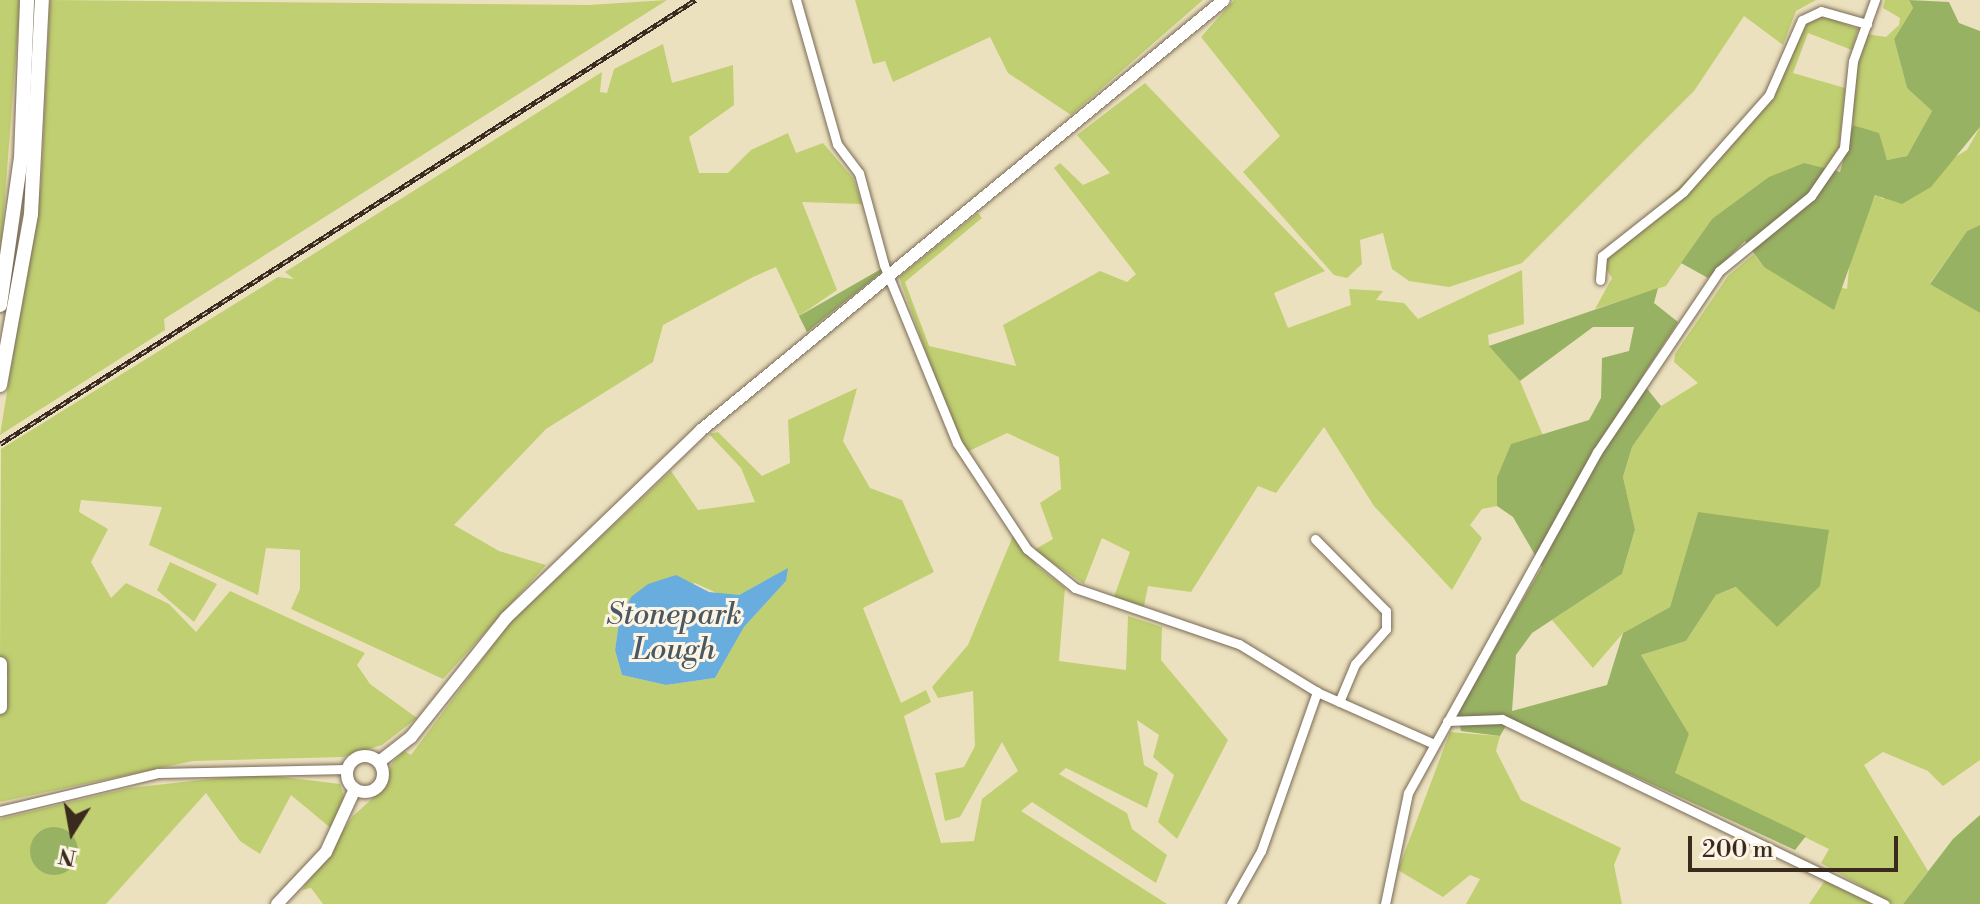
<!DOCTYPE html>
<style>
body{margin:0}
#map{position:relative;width:1980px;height:904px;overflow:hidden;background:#ece1be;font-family:"Libre Bodoni",serif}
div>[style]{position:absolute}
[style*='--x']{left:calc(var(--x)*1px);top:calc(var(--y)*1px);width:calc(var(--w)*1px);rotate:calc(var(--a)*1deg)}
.green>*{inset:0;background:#c0cf71}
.forest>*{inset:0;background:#98b263}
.round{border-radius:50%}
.water>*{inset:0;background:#68adde}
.roads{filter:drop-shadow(0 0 2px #796a56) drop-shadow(0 0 2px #796a56)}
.minor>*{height:9px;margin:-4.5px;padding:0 4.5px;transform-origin:4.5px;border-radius:4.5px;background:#fff}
.major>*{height:12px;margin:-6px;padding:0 6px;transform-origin:6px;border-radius:6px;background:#fff}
.major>.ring{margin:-6px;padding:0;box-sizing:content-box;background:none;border:12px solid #fff;border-radius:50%}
.highway>*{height:14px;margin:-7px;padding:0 7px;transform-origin:7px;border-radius:7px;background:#fff}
.rail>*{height:5px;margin-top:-2.5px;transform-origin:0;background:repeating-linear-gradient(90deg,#fcf5e5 0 6px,#3b2a1e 0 12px);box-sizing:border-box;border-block:2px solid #3b2a1e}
span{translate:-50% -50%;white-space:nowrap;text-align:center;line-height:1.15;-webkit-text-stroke:6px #fcf5e5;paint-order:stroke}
.water-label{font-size:30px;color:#4b5861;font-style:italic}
.north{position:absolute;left:32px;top:792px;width:80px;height:80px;-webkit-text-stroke:6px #fcf5e5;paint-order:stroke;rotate:191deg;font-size:22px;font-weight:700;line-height:32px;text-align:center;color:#3b2a1e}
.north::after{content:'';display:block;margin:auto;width:28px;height:36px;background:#3b2a1e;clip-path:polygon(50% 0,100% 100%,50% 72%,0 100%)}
.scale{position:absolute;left:1688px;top:836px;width:210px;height:36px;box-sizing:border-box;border:4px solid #3b2a1e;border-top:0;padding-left:10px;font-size:24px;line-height:28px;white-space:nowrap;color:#3b2a1e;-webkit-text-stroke:6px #fcf5e5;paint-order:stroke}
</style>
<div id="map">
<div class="green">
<div style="clip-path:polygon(0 0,19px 0,19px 15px,0 261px)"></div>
<div style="clip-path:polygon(50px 0,589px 5px,667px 0,164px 319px,165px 330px,0 435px,41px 184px)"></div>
<div style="clip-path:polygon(855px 0,1203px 0,1071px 115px,1008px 73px,990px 37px,893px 82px,885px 61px,873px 64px)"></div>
<div style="clip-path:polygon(1234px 0,1816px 0,1796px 11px,1783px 45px,1744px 16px,1694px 91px,1522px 263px,1449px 287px,1409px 281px,1392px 269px,1383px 233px,1360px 240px,1362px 264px,1347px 278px,1334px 275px,1243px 172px,1280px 136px,1201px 37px)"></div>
<div style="clip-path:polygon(1885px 0,1909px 0,1913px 8px,1894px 39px,1907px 88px,1932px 111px,1907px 156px,1887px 160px,1878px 133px,1853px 125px,1853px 80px,1867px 34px,1886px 37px,1899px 25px,1900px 18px,1883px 8px)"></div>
<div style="clip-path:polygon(1821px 15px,1858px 29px,1852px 50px,1808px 33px,1793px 73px,1845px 88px,1839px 147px,1827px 167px,1712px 219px,1666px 286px,1595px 309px,1612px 278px,1602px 262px,1772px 96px,1805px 21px)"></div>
<div style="clip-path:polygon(663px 44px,672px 83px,733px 65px,734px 105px,689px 137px,699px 173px,728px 173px,751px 150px,788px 133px,796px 153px,823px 143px,853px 178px,862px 204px,802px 202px,837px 290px,799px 316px,776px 267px,753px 277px,663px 325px,653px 362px,546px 429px,454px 525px,499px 551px,546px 565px,443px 679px,291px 609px,300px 589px,300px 550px,266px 548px,258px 595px,149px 545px,162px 507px,81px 500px,79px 512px,108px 529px,91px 562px,111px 598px,126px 583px,169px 604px,196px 632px,230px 591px,365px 653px,357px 665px,370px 684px,417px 718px,382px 745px,343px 757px,193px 761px,0 802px,0 713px,8px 679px,0 659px,1px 449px,278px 277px,294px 279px,285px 272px,602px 72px,600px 92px,607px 93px,614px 69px)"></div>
<div style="clip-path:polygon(1145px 83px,1325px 271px,1274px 293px,1288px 328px,1351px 305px,1349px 289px,1383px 291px,1376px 300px,1404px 303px,1418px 319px,1522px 270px,1524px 324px,1488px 335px,1489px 345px,1520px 381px,1544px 438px,1511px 444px,1497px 477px,1497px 506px,1482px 509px,1470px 525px,1482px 538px,1452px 590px,1374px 506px,1324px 427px,1276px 493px,1258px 486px,1191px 592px,1148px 586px,1143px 611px,1114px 597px,1130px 552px,1102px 538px,1084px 584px,1034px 550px,1053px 539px,1040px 503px,1061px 489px,1059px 457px,1007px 433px,965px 453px,959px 444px,899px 277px,978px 213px,982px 218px,905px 282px,929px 346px,1016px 366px,1003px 325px,1100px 271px,1127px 282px,1136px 274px,1054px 168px,1060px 163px,1083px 185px,1110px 173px,1077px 135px)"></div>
<div style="clip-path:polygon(1980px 127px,1980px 225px,1967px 231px,1930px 283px,1980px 313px,1980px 760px,1943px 786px,1928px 771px,1883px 752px,1864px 765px,1928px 871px,1903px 904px,1892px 904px,1821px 863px,1829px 849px,1674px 773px,1689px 734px,1641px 655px,1686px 641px,1716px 595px,1737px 587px,1777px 627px,1698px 512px,1670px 607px,1623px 633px,1593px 668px,1552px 620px,1622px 574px,1635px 531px,1623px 477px,1632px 447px,1661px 406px,1698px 383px,1674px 362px,1675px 354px,1728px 276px,1754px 254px,1764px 267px,1847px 289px,1851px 249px,1876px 194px,1883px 199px,1967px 150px)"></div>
<div style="clip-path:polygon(evenodd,857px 388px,843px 441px,870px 488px,902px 500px,934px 572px,863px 608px,901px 703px,926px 690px,931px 702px,904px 716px,941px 843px,974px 841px,982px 799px,1018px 771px,1002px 742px,960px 817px,945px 821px,935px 773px,964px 767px,975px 746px,973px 691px,938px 698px,932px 687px,968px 645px,1015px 531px,1038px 567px,1065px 588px,1059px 661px,1126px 670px,1128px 616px,1162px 627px,1161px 660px,1228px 740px,1177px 839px,1158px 822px,1174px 775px,1153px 757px,1159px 735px,1137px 720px,1144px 765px,1158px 773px,1147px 808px,1066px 768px,1059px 774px,1127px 813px,1132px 829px,1167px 855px,1156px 883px,1032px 802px,1021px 811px,1167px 904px,323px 904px,311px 888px,302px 890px,353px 816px,383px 789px,392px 763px,404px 751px,411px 755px,511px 621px,671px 471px,698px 510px,755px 502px,741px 468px,709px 434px,718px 432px,762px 476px,790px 463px,788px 420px,857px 388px,787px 569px,786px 581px,744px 627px,715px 678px,666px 685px,622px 675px,615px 650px,619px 622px,695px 583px,723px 596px,739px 595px,787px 569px)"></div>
<div style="clip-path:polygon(170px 562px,217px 584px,194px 622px,157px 590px)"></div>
<div style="clip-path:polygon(1450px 732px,1500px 736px,1496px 751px,1521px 800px,1621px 848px,1614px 865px,1622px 904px,1466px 904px,1480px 879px,1470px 875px,1443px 897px,1398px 870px)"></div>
<div style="clip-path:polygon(257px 774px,340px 784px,345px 800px,333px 830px,291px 795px,260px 854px,240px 841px,206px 793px,106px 904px,0 904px,0 819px,129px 788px)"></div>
<div style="clip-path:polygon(1826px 879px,1876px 904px,1809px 904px)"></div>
</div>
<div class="forest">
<div style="clip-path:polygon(1909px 0,1949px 2px,1959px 23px,1980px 31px,1980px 127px,1931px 187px,1902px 204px,1875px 195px,1834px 310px,1764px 267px,1745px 241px,1708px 278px,1681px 263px,1712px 219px,1769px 177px,1804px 163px,1840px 172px,1853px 125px,1879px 133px,1887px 160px,1907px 156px,1932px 111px,1907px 88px,1894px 39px,1913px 8px)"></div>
<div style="clip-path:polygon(1980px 225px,1980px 313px,1930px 284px,1967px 231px)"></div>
<div style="clip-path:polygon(881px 269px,883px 271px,807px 332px,799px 316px)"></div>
<div style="clip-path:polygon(1658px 288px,1654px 303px,1678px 322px,1640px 380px,1661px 406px,1632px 447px,1623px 477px,1635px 530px,1622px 574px,1532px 633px,1516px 655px,1512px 711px,1607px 685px,1623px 633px,1670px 607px,1698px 512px,1829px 530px,1820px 586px,1777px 627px,1736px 587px,1716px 595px,1686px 641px,1641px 655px,1689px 734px,1675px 773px,1806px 836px,1795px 850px,1510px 719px,1500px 736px,1461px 731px,1458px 711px,1542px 567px,1513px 517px,1497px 506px,1497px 477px,1511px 444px,1589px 420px,1601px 398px,1602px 358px,1629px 351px,1634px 327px,1593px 327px,1520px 381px,1489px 346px)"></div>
<div style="clip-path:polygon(1980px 815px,1980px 904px,1903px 904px,1953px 839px)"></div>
<div class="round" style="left:30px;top:827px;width:48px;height:48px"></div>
</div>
<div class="water">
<div style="clip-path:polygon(788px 568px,786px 581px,744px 627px,715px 678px,666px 685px,622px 675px,615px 650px,619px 622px,631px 597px,648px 584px,676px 575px,709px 592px,739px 595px)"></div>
</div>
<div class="roads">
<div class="minor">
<div style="--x:796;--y:0;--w:150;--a:74.1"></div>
<div style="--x:837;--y:144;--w:36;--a:53"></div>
<div style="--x:859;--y:173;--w:95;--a:74.8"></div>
<div style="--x:884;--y:265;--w:192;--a:67.7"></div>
<div style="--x:957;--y:443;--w:127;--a:56.6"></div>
<div style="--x:1027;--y:549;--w:62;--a:39.1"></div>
<div style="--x:1075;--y:588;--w:173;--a:18.9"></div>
<div style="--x:1239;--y:644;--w:92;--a:31.6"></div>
<div style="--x:1317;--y:692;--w:126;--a:23.9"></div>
<div style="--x:1600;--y:280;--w:24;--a:-85"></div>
<div style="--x:1602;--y:256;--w:103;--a:-38.3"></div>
<div style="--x:1683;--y:192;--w:130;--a:-48.4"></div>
<div style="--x:1769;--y:95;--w:82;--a:-66.3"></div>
<div style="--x:1802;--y:20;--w:21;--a:-25"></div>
<div style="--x:1821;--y:11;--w:48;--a:15.8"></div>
<div style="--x:1315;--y:539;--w:101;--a:45.4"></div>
<div style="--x:1386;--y:611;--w:18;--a:90"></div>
<div style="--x:1386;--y:629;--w:47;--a:131.5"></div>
<div style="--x:1355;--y:664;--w:41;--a:112.8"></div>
<div style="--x:1447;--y:721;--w:55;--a:-2.1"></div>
<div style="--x:1502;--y:719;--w:425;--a:25.8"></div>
<div style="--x:0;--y:811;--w:163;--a:-13.5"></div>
<div style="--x:158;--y:773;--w:188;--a:-1.2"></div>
<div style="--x:1231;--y:904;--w:61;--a:-60.5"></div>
<div style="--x:1261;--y:851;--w:169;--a:-70.6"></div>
<div style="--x:1385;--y:904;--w:113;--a:-78.3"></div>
<div style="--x:1408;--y:793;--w:390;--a:-61"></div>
<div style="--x:1597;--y:452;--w:218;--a:-56"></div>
<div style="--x:1719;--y:271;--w:119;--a:-39.2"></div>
<div style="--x:1811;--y:196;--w:58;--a:-55.5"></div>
<div style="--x:1844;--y:148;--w:87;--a:-84.1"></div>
<div style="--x:1853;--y:61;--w:65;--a:-70.2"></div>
</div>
<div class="major">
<div class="ring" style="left:347px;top:756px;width:24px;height:24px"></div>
<div style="--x:379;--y:762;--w:41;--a:-38"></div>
<div style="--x:411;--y:737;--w:152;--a:-51.4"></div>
<div style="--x:506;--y:618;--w:269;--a:-43.9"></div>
<div style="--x:700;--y:431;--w:678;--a:-39.44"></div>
<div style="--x:277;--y:904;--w:71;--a:-46.7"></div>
<div style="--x:326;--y:852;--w:69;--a:-65.3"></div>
</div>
<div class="highway">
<div style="--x:0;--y:305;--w:148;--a:-81.9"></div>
<div style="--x:21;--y:158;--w:158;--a:-87.8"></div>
<div style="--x:0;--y:385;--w:174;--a:-79.7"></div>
<div style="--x:31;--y:214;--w:214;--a:-87.1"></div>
<div style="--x:0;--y:664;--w:43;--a:90"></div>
</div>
</div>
<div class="rail">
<div style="--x:0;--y:444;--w:825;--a:-32.57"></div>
</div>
<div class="water-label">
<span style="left:674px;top:632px">Stonepark<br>Lough</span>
</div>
<div class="north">N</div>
<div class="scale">200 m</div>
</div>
